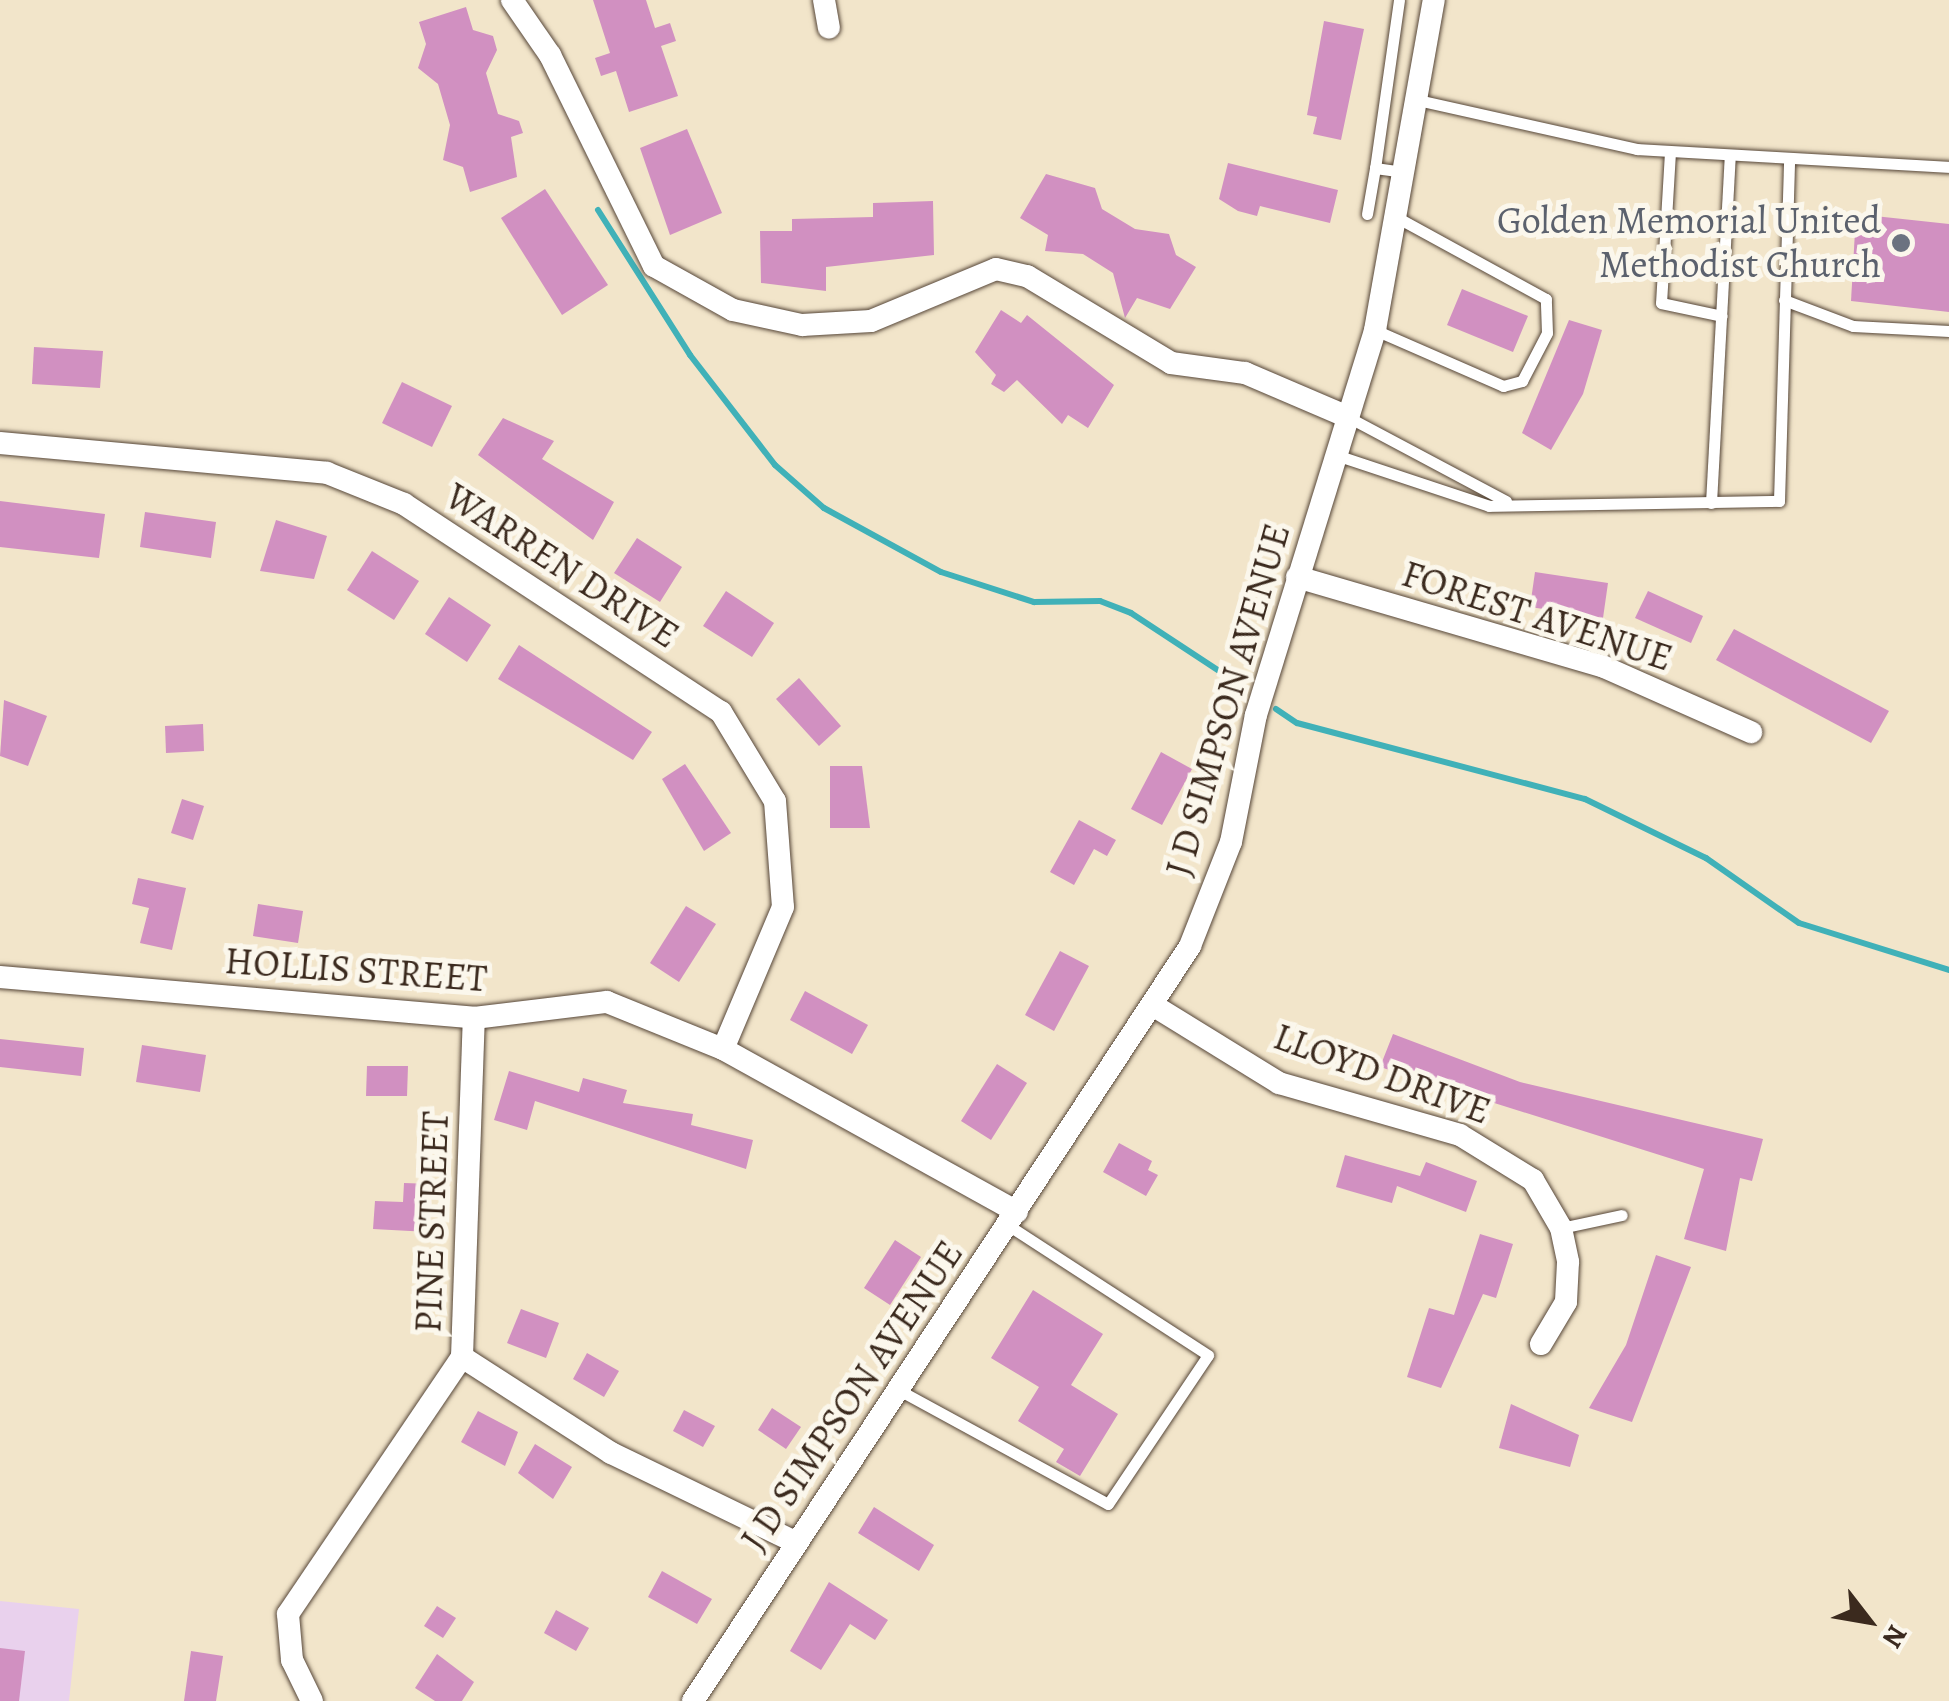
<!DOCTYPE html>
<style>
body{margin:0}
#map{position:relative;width:1949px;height:1701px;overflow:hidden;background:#f2e5ca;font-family:Alegreya,serif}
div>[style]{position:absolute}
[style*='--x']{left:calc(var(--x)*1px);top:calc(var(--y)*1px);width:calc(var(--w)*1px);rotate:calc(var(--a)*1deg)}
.built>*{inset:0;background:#e9d1ed}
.stream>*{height:6px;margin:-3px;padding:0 3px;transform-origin:3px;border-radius:3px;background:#40b1b8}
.building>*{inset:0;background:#d190c1}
.roads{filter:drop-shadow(0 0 2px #564638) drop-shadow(0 0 2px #564638)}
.service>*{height:11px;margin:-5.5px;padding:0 5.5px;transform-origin:5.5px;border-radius:5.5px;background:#fff}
.minor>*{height:22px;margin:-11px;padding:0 11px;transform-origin:11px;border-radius:11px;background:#fff}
.dots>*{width:28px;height:28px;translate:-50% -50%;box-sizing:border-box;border:5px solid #fbf7ec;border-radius:50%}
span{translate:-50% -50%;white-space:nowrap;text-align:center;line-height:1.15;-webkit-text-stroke:10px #fbf7ec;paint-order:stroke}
.worship-label{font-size:38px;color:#5b616d}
.right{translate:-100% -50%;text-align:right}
.street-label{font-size:38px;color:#3b2a1e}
.north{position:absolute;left:1819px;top:1571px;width:100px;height:100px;-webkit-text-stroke:8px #fbf7ec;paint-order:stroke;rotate:121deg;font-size:28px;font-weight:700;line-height:40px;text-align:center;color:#3b2a1e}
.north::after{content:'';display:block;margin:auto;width:35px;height:45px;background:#3b2a1e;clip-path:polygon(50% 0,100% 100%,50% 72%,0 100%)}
</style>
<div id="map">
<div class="built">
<div style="clip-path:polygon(0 1601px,79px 1609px,69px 1701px,0 1701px)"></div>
</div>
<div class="stream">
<div style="--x:598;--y:210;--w:172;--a:57.6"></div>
<div style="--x:690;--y:355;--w:139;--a:52.3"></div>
<div style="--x:775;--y:465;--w:65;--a:41.3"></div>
<div style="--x:824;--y:508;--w:133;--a:28.7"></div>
<div style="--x:941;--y:572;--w:98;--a:17.9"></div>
<div style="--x:1034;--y:602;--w:66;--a:-0.9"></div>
<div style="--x:1100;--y:601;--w:33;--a:21"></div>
<div style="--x:1131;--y:613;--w:136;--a:33.3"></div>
<div style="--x:1276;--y:709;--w:25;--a:34"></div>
<div style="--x:1297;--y:723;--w:298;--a:14.8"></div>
<div style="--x:1585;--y:799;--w:135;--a:26"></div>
<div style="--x:1706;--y:858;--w:113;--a:35"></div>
<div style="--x:1799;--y:923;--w:157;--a:17.4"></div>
</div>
<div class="building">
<div style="clip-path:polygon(593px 0,646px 0,655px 28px,670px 23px,676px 41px,661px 46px,678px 96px,629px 112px,616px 71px,601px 76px,595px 58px,610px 53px)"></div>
<div style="clip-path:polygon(466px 7px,473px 30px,493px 36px,497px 50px,486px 73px,498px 114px,519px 121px,523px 133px,511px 137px,517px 177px,470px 192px,463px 167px,443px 160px,450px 125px,438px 84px,418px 68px,426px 44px,419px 22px)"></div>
<div style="clip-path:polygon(1324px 21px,1364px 29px,1341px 140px,1313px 134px,1317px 117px,1307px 115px)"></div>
<div style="clip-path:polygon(687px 129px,722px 213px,670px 235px,640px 148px)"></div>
<div style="clip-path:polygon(1228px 163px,1338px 190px,1330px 223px,1260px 206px,1257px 216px,1238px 211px,1219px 199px)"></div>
<div style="clip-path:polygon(1046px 174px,1095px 188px,1102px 209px,1135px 229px,1169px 234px,1176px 255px,1196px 267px,1170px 309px,1137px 298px,1125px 318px,1113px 273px,1083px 254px,1045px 251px,1048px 235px,1020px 218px)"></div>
<div style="clip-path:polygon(545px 189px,608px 285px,562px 315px,501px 218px)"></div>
<div style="clip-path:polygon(933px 201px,934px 255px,826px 267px,826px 291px,761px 283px,760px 231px,792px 231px,792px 219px,873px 217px,873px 203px)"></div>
<div style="clip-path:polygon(1856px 214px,1949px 224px,1949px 312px,1851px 301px)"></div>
<div style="clip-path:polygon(1462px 289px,1528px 316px,1513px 352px,1447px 325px)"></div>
<div style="clip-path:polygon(1001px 310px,1021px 323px,1027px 315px,1114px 385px,1088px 428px,1068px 415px,1062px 424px,1017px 380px,1004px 392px,991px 384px,996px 375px,975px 352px)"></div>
<div style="clip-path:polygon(1569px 320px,1602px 330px,1583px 394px,1551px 450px,1522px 433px)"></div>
<div style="clip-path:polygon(34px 347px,103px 351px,100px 388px,32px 384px)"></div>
<div style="clip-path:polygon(402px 382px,452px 406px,432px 447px,382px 423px)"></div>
<div style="clip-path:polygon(503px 418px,554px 441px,542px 459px,614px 502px,593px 540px,478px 455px)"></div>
<div style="clip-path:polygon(0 501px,105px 514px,99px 558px,0 547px)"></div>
<div style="clip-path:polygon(145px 512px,216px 522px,211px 558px,140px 547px)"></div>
<div style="clip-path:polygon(276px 520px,327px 536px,314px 579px,260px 571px)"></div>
<div style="clip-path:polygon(637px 538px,682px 567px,660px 602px,614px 573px)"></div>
<div style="clip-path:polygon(372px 551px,419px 581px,394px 620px,347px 590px)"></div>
<div style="clip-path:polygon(1535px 572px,1608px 583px,1603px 618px,1530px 607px)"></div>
<div style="clip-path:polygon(726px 591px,774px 623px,752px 657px,703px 626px)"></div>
<div style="clip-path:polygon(1648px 591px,1703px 616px,1691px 643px,1635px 618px)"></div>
<div style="clip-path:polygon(449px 597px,491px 625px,467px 662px,425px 634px)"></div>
<div style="clip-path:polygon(1734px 629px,1889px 711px,1871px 743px,1716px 660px)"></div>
<div style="clip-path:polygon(519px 645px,652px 732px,633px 760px,498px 679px)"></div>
<div style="clip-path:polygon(799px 678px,841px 726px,819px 746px,776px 699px)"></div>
<div style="clip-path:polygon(4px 700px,47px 716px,28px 766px,0 756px)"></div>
<div style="clip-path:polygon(203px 724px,204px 751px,166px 753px,165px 726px)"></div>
<div style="clip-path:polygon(1161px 752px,1192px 769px,1162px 825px,1131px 809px)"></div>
<div style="clip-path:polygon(685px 764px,731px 833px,704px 851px,662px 779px)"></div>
<div style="clip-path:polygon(830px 766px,862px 766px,870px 828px,830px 828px)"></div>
<div style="clip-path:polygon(182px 799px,204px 806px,193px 840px,171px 833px)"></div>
<div style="clip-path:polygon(1079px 820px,1116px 840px,1107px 856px,1094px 849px,1074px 885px,1050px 872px)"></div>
<div style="clip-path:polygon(138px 878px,186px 888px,172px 950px,140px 943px,149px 908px,132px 904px)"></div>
<div style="clip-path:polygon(258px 904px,303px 911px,298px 943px,253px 936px)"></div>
<div style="clip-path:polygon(686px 906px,716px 924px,679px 982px,650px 963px)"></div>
<div style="clip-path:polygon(1060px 951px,1089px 966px,1054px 1031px,1025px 1015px)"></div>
<div style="clip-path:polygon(805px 991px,868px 1025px,852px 1054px,790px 1020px)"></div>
<div style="clip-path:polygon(1393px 1034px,1520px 1082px,1763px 1139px,1752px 1181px,1740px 1178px,1726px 1251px,1684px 1239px,1704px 1169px,1380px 1067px)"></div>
<div style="clip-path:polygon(0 1039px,84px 1048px,81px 1076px,0 1067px)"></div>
<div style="clip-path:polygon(142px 1045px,206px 1055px,200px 1092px,136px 1082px)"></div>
<div style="clip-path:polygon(997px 1064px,1027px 1083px,991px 1140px,961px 1121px)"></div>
<div style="clip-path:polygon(367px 1066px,408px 1066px,407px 1096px,366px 1096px)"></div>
<div style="clip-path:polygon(509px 1071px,579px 1092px,583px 1078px,627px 1090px,623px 1103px,693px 1114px,691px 1125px,753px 1140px,746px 1169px,535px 1101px,527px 1130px,494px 1120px)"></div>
<div style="clip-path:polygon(1119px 1143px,1152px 1161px,1148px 1170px,1158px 1175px,1146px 1196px,1103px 1172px)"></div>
<div style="clip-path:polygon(1345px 1155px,1420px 1176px,1426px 1162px,1477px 1181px,1466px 1212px,1397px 1186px,1392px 1203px,1336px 1187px)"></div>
<div style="clip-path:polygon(404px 1183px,432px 1184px,429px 1232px,373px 1229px,375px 1201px,403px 1202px)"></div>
<div style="clip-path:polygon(1480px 1234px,1513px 1244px,1496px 1298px,1483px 1294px,1441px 1388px,1407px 1377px,1429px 1308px,1454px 1315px)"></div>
<div style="clip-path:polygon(895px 1240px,921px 1257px,890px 1305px,864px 1288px)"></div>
<div style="clip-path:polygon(1656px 1255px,1691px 1267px,1632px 1422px,1589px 1408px,1626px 1345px)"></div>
<div style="clip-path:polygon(1033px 1290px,1103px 1334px,1071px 1385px,1118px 1414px,1080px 1476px,1056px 1462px,1064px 1449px,1018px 1421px,1039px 1387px,991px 1358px)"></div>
<div style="clip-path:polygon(521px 1309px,559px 1323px,546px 1358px,507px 1343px)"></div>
<div style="clip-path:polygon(587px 1353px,619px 1371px,604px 1397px,573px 1379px)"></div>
<div style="clip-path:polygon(1511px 1404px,1579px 1435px,1570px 1467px,1499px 1448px)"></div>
<div style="clip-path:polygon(772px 1408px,801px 1427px,786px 1449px,758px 1430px)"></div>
<div style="clip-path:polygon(684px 1410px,715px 1426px,703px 1447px,673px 1431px)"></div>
<div style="clip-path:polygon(478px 1411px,518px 1432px,505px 1466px,461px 1442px)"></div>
<div style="clip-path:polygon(535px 1444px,572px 1467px,553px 1499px,518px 1473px)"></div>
<div style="clip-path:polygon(874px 1507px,934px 1545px,919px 1571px,858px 1533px)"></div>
<div style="clip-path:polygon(662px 1571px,712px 1599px,697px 1624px,648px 1597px)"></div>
<div style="clip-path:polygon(829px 1582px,888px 1620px,875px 1640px,850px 1624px,821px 1670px,790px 1651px)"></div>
<div style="clip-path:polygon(437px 1606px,456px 1618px,443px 1638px,424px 1626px)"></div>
<div style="clip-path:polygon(556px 1610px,589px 1628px,576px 1651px,544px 1633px)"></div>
<div style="clip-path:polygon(0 1648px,25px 1651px,19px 1701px,0 1701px)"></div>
<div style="clip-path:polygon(191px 1651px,223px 1656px,216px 1701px,184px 1701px)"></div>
<div style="clip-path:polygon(437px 1654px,474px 1682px,462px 1701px,435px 1701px,415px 1688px)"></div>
</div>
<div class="roads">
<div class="service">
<div style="--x:1399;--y:0;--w:170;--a:98.1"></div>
<div style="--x:1375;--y:168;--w:30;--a:8"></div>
<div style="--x:1418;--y:100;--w:224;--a:12.6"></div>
<div style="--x:1637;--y:149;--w:313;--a:3.3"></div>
<div style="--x:1670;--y:152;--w:151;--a:93.4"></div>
<div style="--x:1661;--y:303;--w:62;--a:12"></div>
<div style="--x:1367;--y:214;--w:47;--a:-80.1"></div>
<div style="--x:1784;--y:300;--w:74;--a:20.6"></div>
<div style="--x:1853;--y:326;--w:96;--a:3"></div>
<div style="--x:1375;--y:330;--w:140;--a:23.6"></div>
<div style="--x:1503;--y:386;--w:20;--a:-15"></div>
<div style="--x:1522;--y:381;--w:54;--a:-62.5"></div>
<div style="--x:1547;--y:333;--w:34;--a:-92"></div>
<div style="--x:1546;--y:299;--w:171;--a:-151.3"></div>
<div style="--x:1348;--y:417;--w:179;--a:28"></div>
<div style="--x:1336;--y:455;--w:161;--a:18.4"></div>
<div style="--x:1489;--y:506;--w:290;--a:-1"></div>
<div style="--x:1779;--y:501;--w:341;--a:-88.3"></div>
<div style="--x:1711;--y:503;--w:348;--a:-86.9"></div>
<div style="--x:1561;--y:1228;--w:62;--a:-12"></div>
<div style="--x:897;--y:1389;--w:240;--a:28.6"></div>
<div style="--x:1108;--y:1504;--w:179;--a:-56.1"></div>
<div style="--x:1208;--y:1355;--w:239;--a:-147"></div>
</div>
<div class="minor">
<div style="--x:512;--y:0;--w:67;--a:55.4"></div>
<div style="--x:550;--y:55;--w:235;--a:63.8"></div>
<div style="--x:654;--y:266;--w:90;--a:29.1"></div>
<div style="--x:733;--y:310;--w:71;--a:12.3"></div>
<div style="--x:802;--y:325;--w:69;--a:-3.3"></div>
<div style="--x:871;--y:321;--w:135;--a:-22.6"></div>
<div style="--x:996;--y:269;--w:32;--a:13"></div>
<div style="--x:1027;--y:276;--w:168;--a:31.1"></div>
<div style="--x:1171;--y:363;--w:75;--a:7.7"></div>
<div style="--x:1245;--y:373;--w:112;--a:23.1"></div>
<div style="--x:824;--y:0;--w:28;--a:80"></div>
<div style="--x:0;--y:443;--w:328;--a:5.2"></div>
<div style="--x:327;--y:473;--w:83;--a:21.9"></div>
<div style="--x:404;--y:504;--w:379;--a:33.3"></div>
<div style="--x:721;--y:712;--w:104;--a:58.8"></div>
<div style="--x:775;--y:801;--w:106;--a:85.7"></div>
<div style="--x:783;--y:907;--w:154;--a:112.9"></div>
<div style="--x:1297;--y:577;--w:320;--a:16.3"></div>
<div style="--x:1604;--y:667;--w:161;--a:23.9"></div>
<div style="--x:0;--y:977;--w:476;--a:4.9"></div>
<div style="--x:474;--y:1018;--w:134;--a:-6.9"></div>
<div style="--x:607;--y:1002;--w:125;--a:22.1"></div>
<div style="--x:723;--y:1049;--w:336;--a:29"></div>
<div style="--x:1154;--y:1006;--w:147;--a:31.6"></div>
<div style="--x:1279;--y:1083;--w:188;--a:16"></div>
<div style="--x:1460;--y:1135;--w:86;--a:31.7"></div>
<div style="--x:1533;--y:1180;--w:56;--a:59.7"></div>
<div style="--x:1561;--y:1228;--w:35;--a:78"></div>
<div style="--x:1568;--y:1262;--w:40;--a:92.9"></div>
<div style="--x:1566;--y:1302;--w:49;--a:120.8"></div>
<div style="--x:462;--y:1357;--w:177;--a:32.8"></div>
<div style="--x:611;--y:1453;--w:204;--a:25.8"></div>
<div style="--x:312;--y:1701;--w:46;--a:-116"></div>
<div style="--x:292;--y:1660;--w:46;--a:-95"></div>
<div style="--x:288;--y:1614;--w:310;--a:-55.9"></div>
<div style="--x:462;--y:1357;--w:339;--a:-88"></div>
<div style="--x:693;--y:1701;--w:904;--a:-56.64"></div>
<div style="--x:1190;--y:946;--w:112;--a:-68.5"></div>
<div style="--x:1231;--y:842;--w:129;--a:-78.9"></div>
<div style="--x:1256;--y:715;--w:403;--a:-72.8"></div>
<div style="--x:1375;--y:330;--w:335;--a:-79.9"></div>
</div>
</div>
<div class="dots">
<div style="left:1901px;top:243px;background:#6b7280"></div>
</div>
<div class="worship-label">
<span class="right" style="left:1881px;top:243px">Golden Memorial United<br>Methodist Church</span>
</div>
<div class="street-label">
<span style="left:562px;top:566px;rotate:33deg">WARREN DRIVE</span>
<span style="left:1537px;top:616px;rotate:18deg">FOREST AVENUE</span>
<span style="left:1228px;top:700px;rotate:-74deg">J D SIMPSON AVENUE</span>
<span style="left:356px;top:970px;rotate:4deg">HOLLIS STREET</span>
<span style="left:1382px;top:1074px;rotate:20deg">LLOYD DRIVE</span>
<span style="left:432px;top:1222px;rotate:-88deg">PINE STREET</span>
<span style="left:852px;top:1396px;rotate:-56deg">J D SIMPSON AVENUE</span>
</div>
<div class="north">N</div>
</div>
